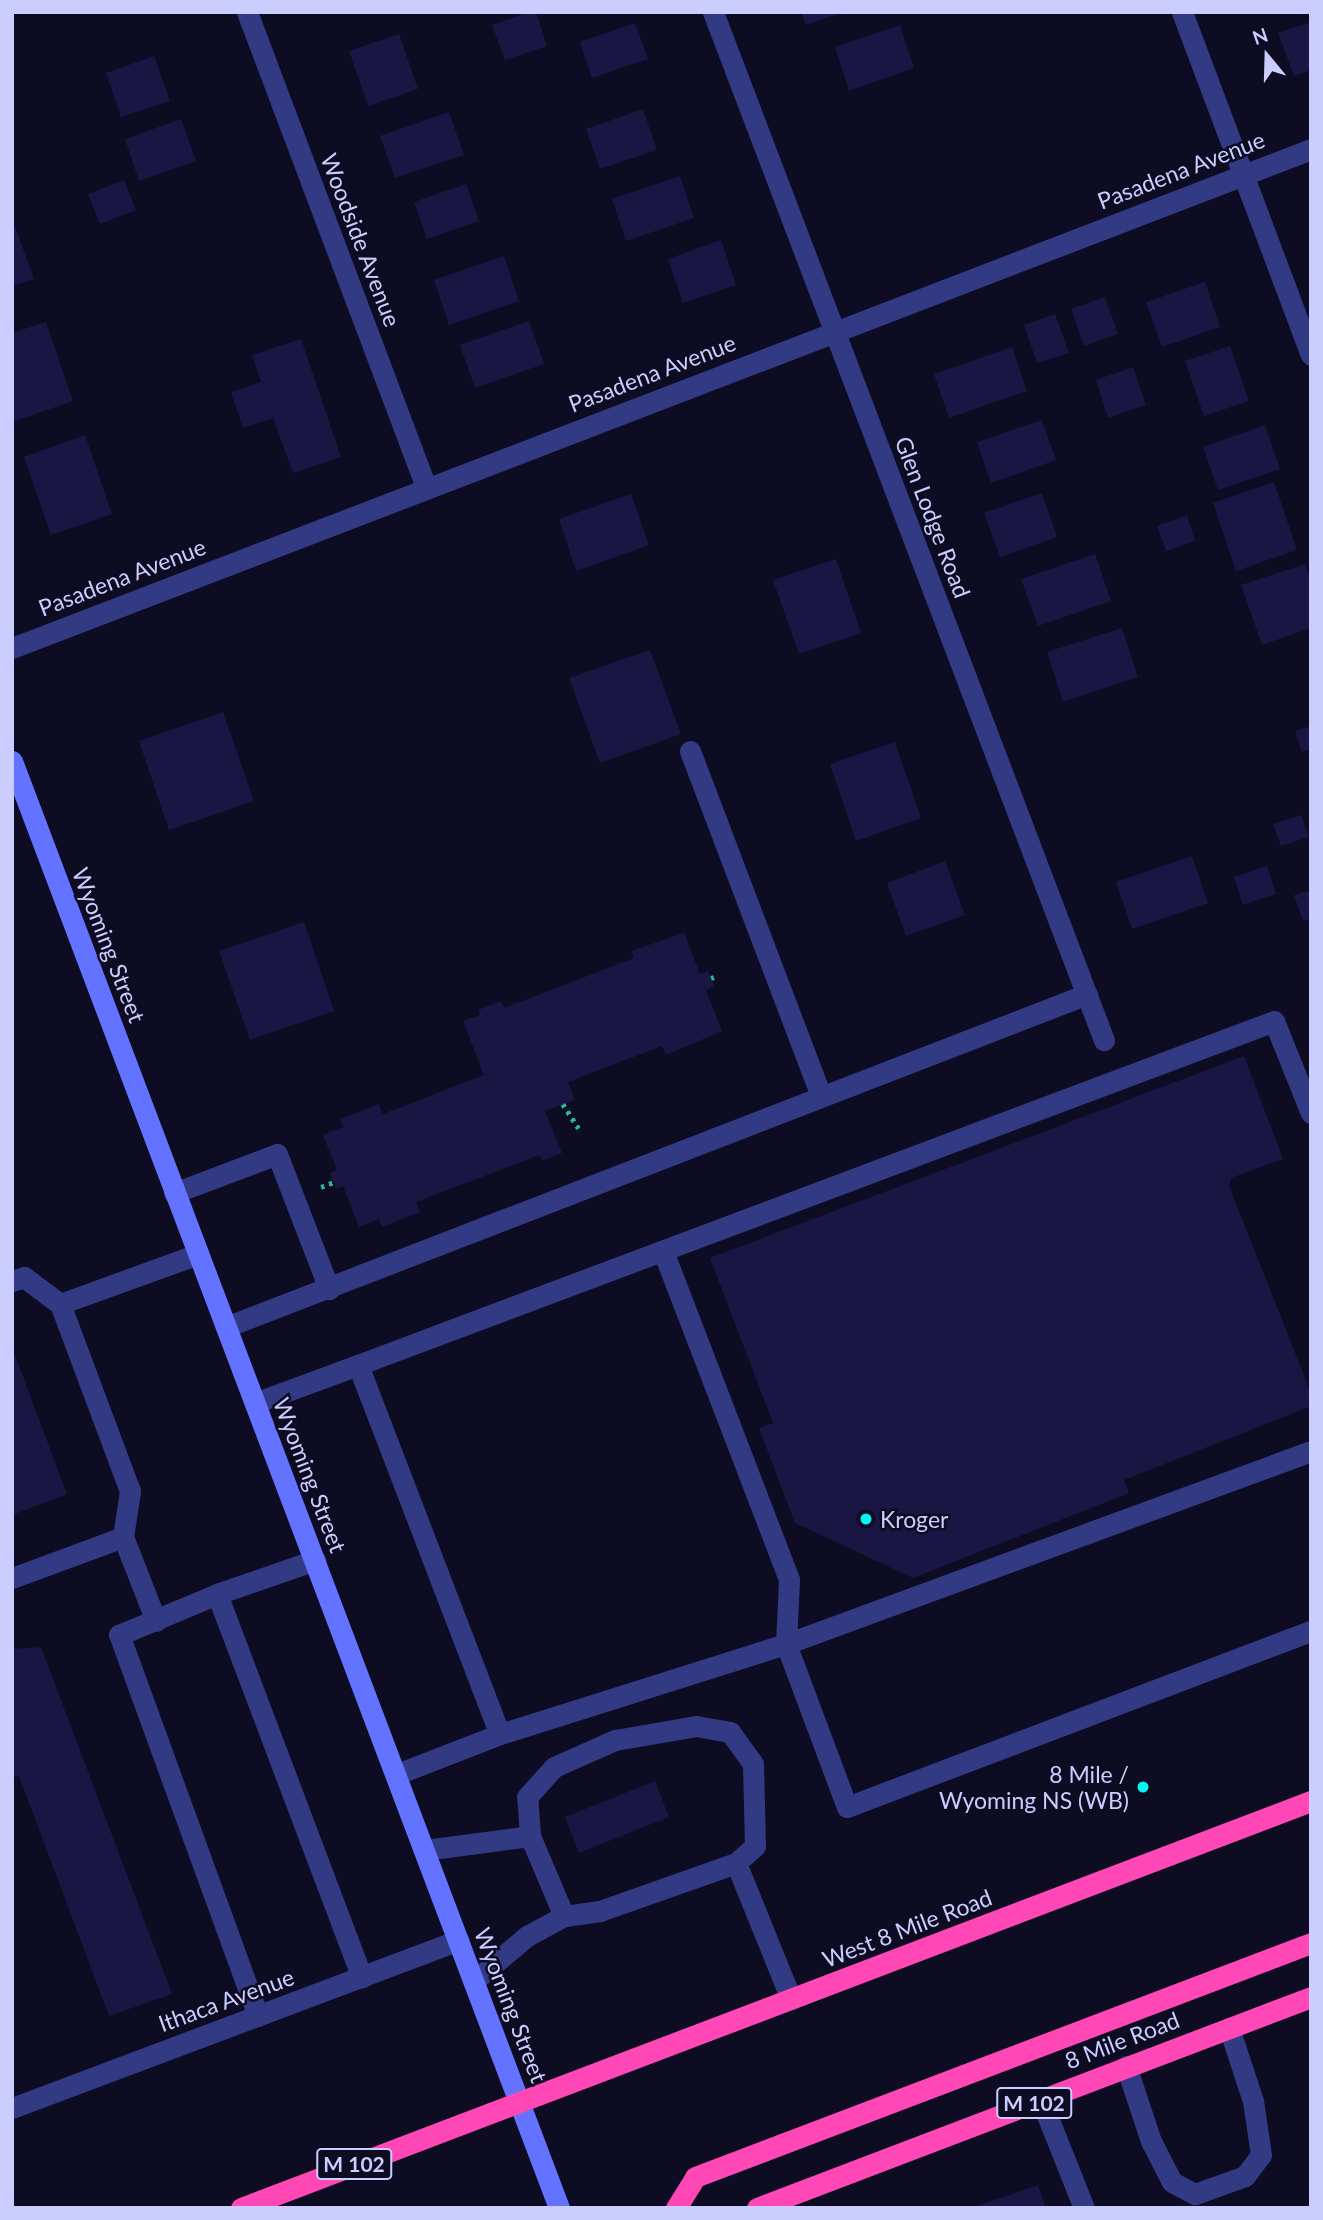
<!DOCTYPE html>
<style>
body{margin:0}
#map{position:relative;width:1323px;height:2220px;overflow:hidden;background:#0d0c22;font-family:Lato,sans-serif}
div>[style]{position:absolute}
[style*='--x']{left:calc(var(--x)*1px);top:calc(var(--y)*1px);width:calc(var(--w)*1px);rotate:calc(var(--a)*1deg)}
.building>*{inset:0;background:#1a1644}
.path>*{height:4.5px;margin-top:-2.25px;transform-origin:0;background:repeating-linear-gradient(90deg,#25ba9f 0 3.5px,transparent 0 8.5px)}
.lane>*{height:21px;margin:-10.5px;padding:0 10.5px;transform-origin:10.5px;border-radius:10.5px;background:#333a84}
.street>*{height:21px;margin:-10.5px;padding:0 10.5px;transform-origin:10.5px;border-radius:10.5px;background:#333a84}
.secondary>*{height:21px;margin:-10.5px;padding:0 10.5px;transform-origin:10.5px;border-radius:10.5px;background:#6372ff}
.highway>*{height:21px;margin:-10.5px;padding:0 10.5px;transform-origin:10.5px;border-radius:10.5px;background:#ff47b5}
.dots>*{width:19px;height:19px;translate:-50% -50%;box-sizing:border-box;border:4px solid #0d0c22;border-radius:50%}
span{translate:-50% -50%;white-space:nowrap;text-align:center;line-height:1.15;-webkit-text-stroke:5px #0d0c22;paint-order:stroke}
.shield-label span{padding:2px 5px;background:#0d0c22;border:2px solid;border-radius:5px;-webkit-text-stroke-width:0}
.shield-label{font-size:21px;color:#cccdff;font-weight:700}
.street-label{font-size:23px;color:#cccdff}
.poi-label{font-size:23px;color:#cccdff}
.left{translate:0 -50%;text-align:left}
.right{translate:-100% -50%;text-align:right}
.frame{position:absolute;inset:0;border:14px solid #cccdff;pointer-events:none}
.north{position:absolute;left:1232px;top:21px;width:70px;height:70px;-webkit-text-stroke:5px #0d0c22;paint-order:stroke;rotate:341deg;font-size:19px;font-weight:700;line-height:28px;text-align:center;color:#cccdff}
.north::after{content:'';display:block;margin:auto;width:24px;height:32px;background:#cccdff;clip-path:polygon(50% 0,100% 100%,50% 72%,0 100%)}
</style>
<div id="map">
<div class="building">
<div style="clip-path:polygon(529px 12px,536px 12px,547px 46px,505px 60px,492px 25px)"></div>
<div style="clip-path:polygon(801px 12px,841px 12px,841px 13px,806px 25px)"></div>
<div style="clip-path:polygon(1311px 22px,1311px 70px,1294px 76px,1278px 33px)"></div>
<div style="clip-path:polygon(635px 23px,648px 59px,592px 78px,580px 42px)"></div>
<div style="clip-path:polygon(900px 25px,914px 68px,849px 91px,835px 47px)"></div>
<div style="clip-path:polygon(399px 34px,418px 89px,368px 106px,349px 51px)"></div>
<div style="clip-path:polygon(154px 56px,170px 101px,121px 117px,106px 73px)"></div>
<div style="clip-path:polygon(643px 109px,657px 150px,600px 169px,586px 129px)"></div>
<div style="clip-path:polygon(449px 112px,464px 155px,395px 178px,380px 136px)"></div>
<div style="clip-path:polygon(181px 119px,196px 161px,139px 181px,125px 139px)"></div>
<div style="clip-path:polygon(680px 176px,694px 218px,626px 241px,612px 199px)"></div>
<div style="clip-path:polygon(124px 180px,136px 210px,100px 224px,88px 194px)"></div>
<div style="clip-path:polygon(466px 184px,479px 221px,427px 239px,414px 202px)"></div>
<div style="clip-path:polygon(12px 218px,34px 279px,12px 286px)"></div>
<div style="clip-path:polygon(721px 240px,736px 285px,683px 303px,668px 259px)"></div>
<div style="clip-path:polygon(504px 256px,519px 301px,449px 325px,434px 280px)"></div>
<div style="clip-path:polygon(1205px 282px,1220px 327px,1162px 347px,1146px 302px)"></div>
<div style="clip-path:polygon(1105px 297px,1118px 334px,1084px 346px,1071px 309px)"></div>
<div style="clip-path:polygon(1055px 314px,1069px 353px,1037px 363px,1024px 325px)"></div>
<div style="clip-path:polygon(529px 321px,544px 364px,475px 388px,460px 345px)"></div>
<div style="clip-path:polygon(46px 322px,73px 401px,12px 422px,12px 333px)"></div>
<div style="clip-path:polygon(301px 339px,341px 457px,293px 473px,273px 418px,243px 428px,231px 392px,261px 382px,252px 355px)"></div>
<div style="clip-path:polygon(1230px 346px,1249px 401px,1204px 416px,1185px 361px)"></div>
<div style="clip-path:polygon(1012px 347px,1027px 391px,949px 418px,934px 374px)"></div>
<div style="clip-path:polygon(1133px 367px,1146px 405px,1108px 418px,1096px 380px)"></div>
<div style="clip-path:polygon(1042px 420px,1056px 460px,991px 483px,977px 442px)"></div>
<div style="clip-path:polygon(1265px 425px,1280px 469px,1218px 490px,1203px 447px)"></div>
<div style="clip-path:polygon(85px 435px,112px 514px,51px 535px,24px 457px)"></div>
<div style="clip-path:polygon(1274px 482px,1297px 550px,1236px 571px,1213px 503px)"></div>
<div style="clip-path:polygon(1042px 493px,1057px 537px,1000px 557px,984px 513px)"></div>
<div style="clip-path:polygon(631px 494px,649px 545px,576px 571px,559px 519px)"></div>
<div style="clip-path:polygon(1187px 515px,1195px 541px,1166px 551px,1157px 526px)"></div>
<div style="clip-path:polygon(1095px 554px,1111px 601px,1038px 626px,1021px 579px)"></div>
<div style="clip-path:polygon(836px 559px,861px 633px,799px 654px,773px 580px)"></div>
<div style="clip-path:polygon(1305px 564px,1311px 581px,1311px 628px,1262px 645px,1241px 585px)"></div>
<div style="clip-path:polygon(1122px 628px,1138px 677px,1063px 702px,1047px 652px)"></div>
<div style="clip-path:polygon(650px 650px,681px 734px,600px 763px,569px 678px)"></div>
<div style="clip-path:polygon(223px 712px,254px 801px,169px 830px,139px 741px)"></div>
<div style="clip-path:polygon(1311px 726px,1311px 749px,1302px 752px,1295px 731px)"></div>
<div style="clip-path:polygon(895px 742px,921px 818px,856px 841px,830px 764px)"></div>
<div style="clip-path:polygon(1301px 815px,1309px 837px,1281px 846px,1273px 824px)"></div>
<div style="clip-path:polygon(1192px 856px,1208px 903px,1132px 929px,1116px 882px)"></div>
<div style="clip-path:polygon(945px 861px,965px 915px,906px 936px,887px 883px)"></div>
<div style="clip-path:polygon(1267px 866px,1276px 894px,1243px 905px,1234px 877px)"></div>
<div style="clip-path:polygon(1311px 890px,1311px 919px,1303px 921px,1294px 895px)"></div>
<div style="clip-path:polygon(304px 922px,334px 1011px,250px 1040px,219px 951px)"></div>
<div style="clip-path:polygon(684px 933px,700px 974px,708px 971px,714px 986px,706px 990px,722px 1031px,666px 1055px,662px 1046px,568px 1082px,575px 1100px,545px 1111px,562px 1153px,542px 1161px,540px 1155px,416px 1202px,420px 1212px,382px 1227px,379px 1219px,359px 1227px,343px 1186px,336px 1189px,330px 1173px,337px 1170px,323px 1135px,343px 1127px,340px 1119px,379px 1104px,383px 1114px,484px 1075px,463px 1021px,480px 1015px,478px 1010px,501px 1001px,504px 1008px,634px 958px,631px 951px)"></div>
<div style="clip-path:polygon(1244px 1056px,1283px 1159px,1231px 1178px,1229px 1186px,1311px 1393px,1311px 1406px,1124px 1480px,1129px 1493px,913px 1578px,795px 1523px,759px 1428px,773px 1423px,710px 1258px)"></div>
<div style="clip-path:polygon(12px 1347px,67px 1494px,12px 1515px)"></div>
<div style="clip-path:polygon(41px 1647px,172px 1994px,109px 2016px,19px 1776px,12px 1778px,12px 1649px)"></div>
<div style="clip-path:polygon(655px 1781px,669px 1817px,579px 1853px,565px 1817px)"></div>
<div style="clip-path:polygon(1038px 2185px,1046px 2208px,974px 2208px,974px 2207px)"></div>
</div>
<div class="path">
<div style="--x:711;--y:978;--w:3;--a:-18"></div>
<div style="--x:563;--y:1104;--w:31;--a:57"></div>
<div style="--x:321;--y:1187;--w:14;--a:-21"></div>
</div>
<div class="lane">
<div style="--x:690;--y:751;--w:369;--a:69.2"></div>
<div style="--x:1311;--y:1113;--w:99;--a:-111.9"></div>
<div style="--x:1274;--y:1021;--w:978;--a:159.42"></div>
<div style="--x:358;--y:1365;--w:395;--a:69"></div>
<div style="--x:500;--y:1734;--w:300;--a:-17.5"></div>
<div style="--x:786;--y:1644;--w:174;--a:69.5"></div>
<div style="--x:847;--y:1807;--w:496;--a:-20.8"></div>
<div style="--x:174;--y:1193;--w:110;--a:-20.7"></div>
<div style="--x:277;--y:1154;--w:145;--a:68.9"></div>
<div style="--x:663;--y:1251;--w:352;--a:69"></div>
<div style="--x:789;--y:1580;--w:64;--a:92.7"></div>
<div style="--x:786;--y:1644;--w:559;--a:-20.18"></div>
<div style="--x:12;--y:1281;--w:13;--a:-18"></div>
<div style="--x:24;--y:1277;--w:45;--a:36.9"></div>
<div style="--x:226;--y:1327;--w:923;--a:-21.14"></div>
<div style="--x:255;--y:1403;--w:110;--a:-20.3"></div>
<div style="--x:12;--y:1578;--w:118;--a:-20.3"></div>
<div style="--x:217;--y:1594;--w:104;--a:-19.1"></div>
<div style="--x:156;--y:1621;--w:90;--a:-111.4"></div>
<div style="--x:123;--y:1537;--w:47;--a:-81.3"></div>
<div style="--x:130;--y:1491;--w:200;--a:-110.5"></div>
<div style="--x:60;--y:1304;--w:147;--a:-19.9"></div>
<div style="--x:397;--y:1774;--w:110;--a:-21.2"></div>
<div style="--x:530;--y:1836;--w:39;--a:-94"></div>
<div style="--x:527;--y:1797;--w:40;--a:-48"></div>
<div style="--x:554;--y:1767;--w:67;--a:-23.9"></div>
<div style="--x:615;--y:1740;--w:82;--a:-9.8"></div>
<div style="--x:696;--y:1726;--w:35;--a:10"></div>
<div style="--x:730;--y:1732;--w:39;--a:54"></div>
<div style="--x:753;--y:1764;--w:82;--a:88.6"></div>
<div style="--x:755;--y:1846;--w:25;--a:138"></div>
<div style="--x:736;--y:1863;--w:144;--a:160.6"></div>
<div style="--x:600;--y:1911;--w:36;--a:172"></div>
<div style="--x:425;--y:1850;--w:106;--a:-7.6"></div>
<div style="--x:530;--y:1836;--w:87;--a:67"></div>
<div style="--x:564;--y:1916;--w:42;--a:151.6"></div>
<div style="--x:527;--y:1936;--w:70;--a:139.7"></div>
<div style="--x:736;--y:1863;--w:147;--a:68"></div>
<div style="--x:258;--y:2016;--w:406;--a:-110"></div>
<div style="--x:119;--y:1635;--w:106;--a:-22.7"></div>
<div style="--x:217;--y:1594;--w:410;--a:69.3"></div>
<div style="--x:1126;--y:2066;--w:79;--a:71.6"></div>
<div style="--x:1151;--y:2141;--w:46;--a:62.9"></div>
<div style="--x:1172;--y:2182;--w:26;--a:28"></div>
<div style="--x:1195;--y:2194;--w:53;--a:-19.8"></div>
<div style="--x:1245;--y:2176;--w:26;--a:-53"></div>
<div style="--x:1261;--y:2155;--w:55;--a:-98.4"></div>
<div style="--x:1253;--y:2101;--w:77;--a:-108.2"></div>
</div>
<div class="street">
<div style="--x:247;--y:12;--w:508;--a:69.35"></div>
<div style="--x:713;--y:12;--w:1100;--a:69.18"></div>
<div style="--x:1182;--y:12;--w:366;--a:69.4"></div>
<div style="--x:12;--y:648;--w:1392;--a:-21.01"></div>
<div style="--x:1041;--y:2100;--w:116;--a:68.3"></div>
<div style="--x:12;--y:2108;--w:477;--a:-20.6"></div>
</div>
<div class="secondary">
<div style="--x:12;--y:761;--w:1547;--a:69.29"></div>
</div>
<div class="highway">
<div style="--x:241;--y:2208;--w:1145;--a:-20.83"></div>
<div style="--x:676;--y:2208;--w:36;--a:-58"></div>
<div style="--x:695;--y:2177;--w:659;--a:-20.8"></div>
<div style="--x:757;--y:2208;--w:593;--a:-20.85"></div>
</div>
<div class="dots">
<div style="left:866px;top:1519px;background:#00f7f3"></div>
<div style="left:1143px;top:1787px;background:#00f7f3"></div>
</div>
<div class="shield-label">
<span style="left:1034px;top:2103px">M 102</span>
<span style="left:354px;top:2164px">M 102</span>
</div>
<div class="street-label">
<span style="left:1181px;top:170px;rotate:-21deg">Pasadena Avenue</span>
<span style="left:361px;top:240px;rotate:69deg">Woodside Avenue</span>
<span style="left:652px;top:373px;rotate:-21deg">Pasadena Avenue</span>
<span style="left:933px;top:517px;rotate:69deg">Glen Lodge Road</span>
<span style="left:122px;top:577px;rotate:-21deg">Pasadena Avenue</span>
<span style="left:109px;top:945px;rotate:69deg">Wyoming Street</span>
<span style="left:310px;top:1475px;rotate:69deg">Wyoming Street</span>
<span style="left:907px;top:1928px;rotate:-21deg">West 8 Mile Road</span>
<span style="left:226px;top:2000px;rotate:-20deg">Ithaca Avenue</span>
<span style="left:511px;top:2005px;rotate:69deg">Wyoming Street</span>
<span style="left:1122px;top:2040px;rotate:-21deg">8 Mile Road</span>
</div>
<div class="poi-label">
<span class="left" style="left:880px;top:1519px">Kroger</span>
<span class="right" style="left:1129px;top:1787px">8 Mile /<br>Wyoming NS (WB)</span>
</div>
<div class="frame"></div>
<div class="north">N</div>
</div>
